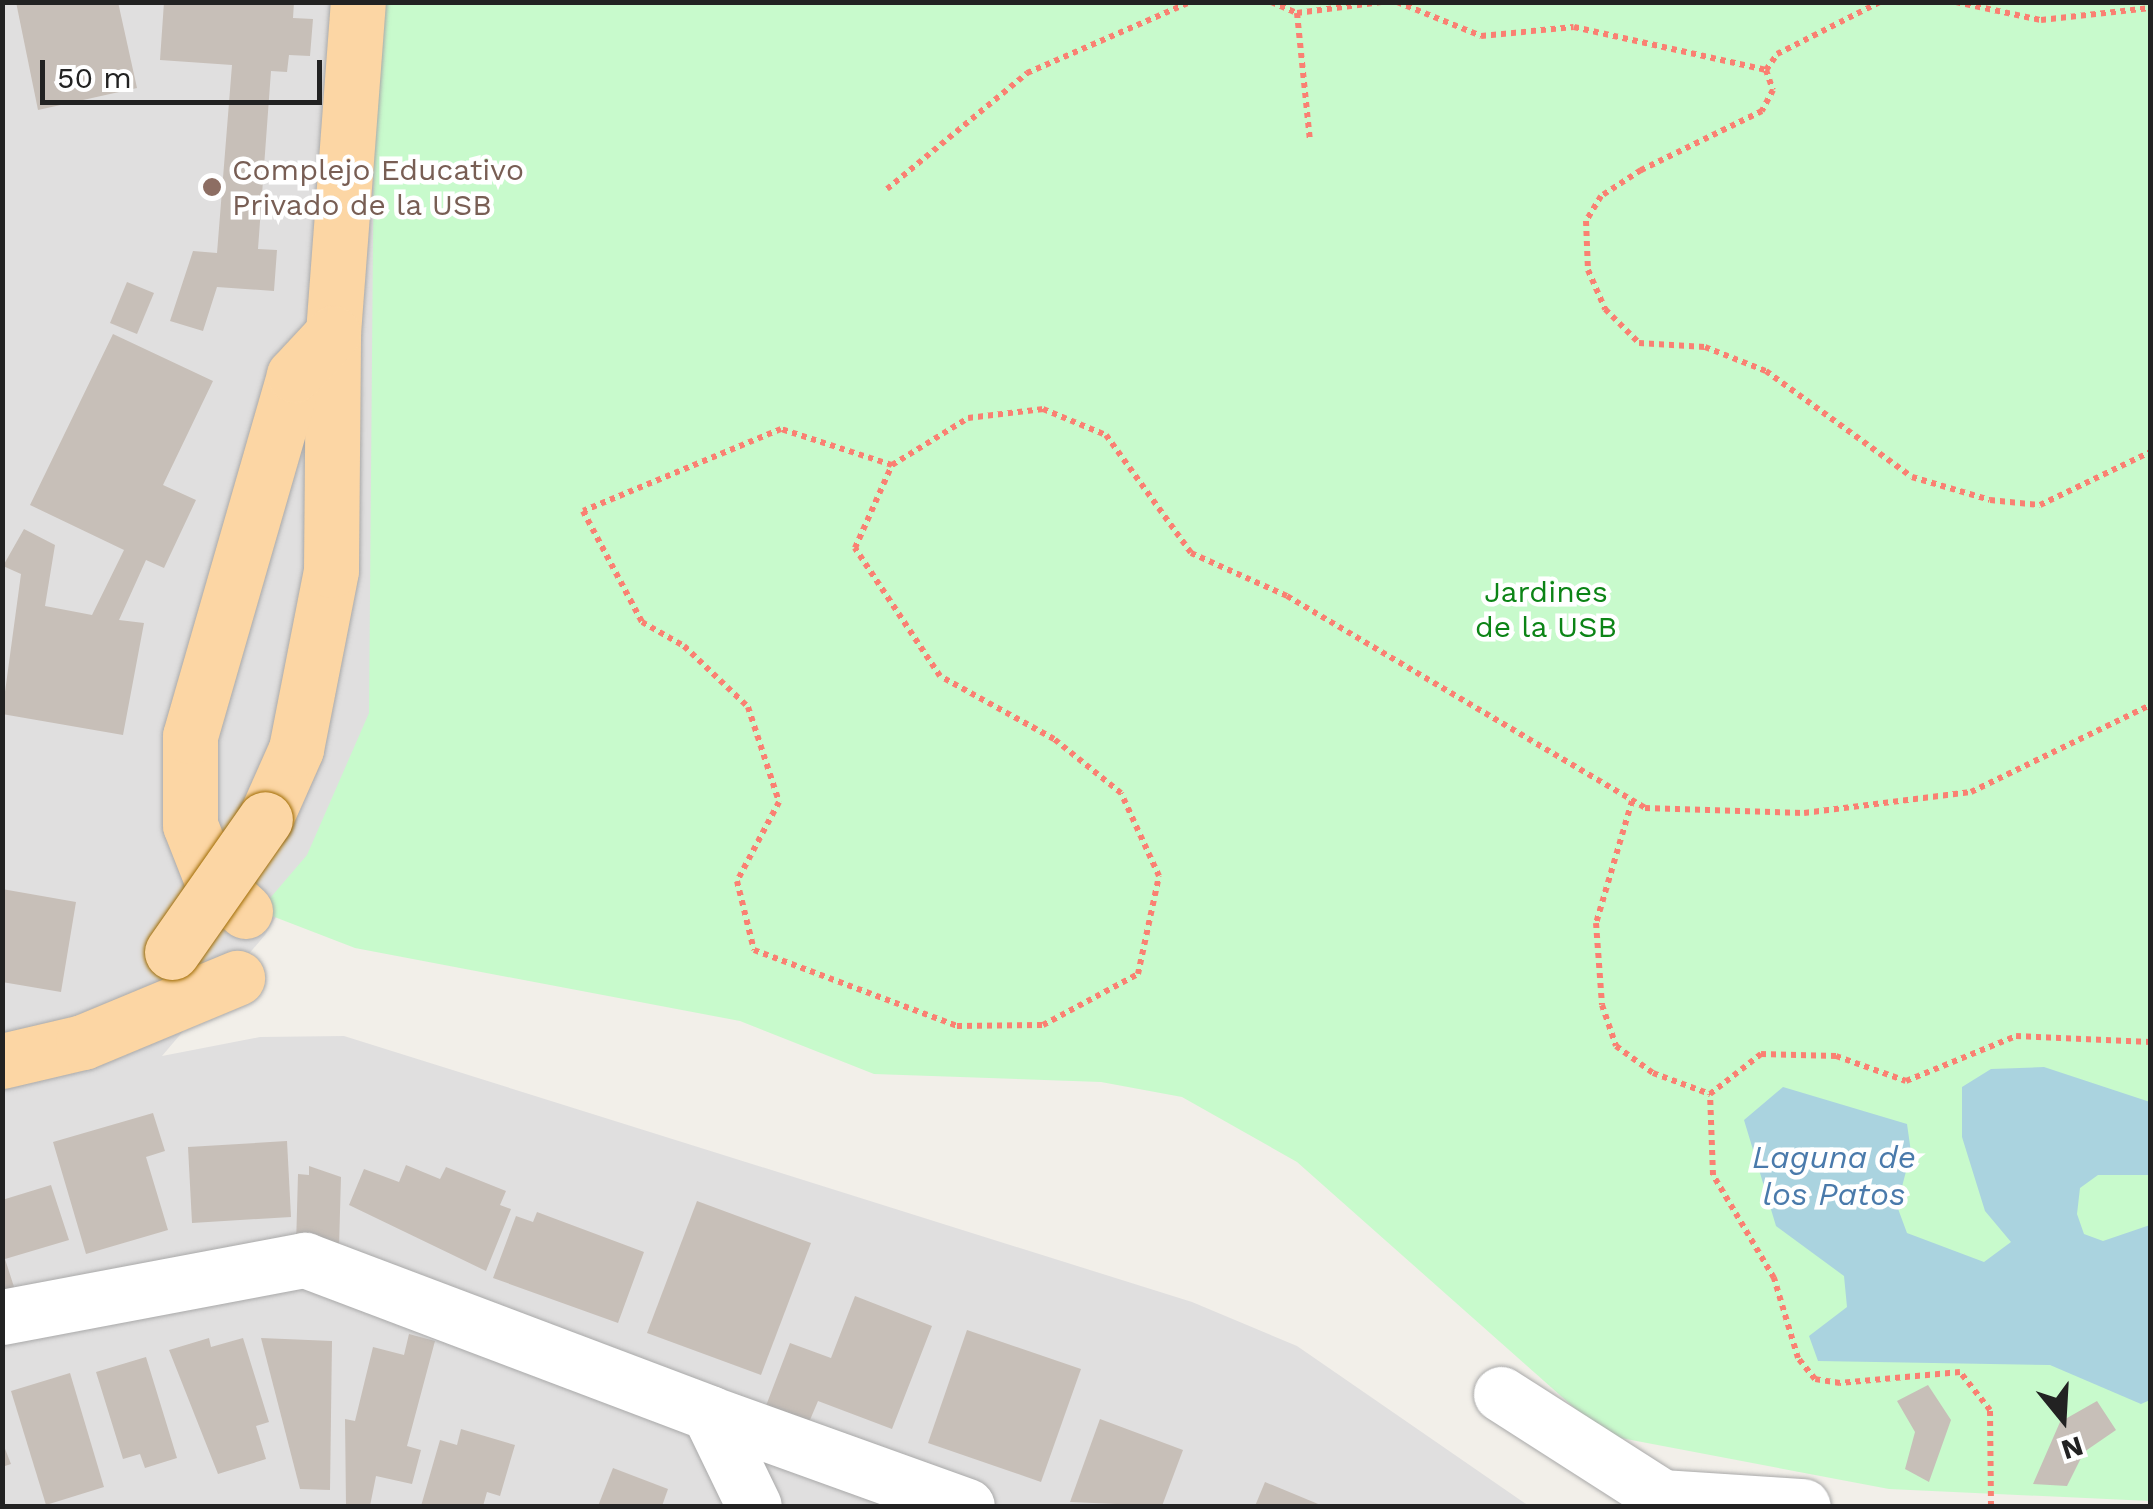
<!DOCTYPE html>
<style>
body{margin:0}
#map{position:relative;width:2153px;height:1509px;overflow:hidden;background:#f2efe9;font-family:"Work Sans",sans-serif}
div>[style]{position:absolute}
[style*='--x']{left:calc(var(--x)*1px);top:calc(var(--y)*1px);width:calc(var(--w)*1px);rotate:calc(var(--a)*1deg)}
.residential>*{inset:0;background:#e0dfdf}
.park>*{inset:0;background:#c8facc}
.water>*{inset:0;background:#aad3df}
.building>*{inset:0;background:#c7bfb8}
.path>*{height:6px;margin-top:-3px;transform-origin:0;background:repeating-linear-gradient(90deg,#fa8072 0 5px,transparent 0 10px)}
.roads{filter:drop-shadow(0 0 2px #a9a9a9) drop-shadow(0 0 2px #a9a9a9)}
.minor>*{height:55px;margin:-27.5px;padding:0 27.5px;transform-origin:27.5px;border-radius:27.5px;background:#fff}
.major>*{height:55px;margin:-27.5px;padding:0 27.5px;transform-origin:27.5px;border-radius:27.5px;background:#fcd6a4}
.bridges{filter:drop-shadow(0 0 2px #a06b00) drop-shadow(0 0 2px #a06b00)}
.major-bridge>*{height:55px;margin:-27.5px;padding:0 27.5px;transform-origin:27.5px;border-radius:27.5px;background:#fcd6a4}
.dots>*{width:28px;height:28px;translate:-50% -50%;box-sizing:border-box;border:5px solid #fff;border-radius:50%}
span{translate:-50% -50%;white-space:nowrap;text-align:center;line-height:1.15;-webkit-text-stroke:9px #fff;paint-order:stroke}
.education-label{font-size:30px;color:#785e54}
.left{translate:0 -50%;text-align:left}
.park-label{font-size:30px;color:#0c8416}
.water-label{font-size:32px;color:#4a7aab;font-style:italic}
.frame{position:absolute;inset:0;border:5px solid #222;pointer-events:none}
.north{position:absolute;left:2013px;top:1369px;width:100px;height:100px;-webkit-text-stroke:8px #fff;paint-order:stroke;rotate:162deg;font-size:28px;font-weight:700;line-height:40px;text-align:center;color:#222}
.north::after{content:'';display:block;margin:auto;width:35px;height:45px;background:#222;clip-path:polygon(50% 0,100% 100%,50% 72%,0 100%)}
.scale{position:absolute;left:40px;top:60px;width:282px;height:45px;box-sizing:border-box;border:5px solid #222;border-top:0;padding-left:12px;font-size:30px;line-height:35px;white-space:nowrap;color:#222;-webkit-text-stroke:8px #fff;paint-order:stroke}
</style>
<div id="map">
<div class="residential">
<div style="clip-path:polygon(3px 3px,427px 3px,369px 728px,333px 821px,265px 935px,162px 1056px,260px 1037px,344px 1036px,1192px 1302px,1297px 1346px,1529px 1506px,3px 1506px)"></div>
</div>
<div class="park">
<div style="clip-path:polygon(375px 3px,2150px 3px,2150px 1501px,1889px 1489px,1605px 1435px,1297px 1162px,1182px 1097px,1101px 1082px,874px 1074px,740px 1021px,355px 948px,259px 911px,307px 855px,369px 713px)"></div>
</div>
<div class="water">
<div style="clip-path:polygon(2044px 1067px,2150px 1102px,2150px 1175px,2098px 1175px,2080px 1188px,2077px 1214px,2084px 1234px,2103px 1241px,2150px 1225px,2150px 1400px,2141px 1404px,2050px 1365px,1818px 1361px,1809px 1336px,1847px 1307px,1844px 1276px,1776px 1226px,1744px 1120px,1783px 1087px,1907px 1124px,1911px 1152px,1897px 1206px,1907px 1233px,1984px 1262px,2011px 1242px,1985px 1211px,1962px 1137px,1962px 1087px,1991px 1069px)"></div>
</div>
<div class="building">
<div style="clip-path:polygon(16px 2px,118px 2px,137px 88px,38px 110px)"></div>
<div style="clip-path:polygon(164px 2px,294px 2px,293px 18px,313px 19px,310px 56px,289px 55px,287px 72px,271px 71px,258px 249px,277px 250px,274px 291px,217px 287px,203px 331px,170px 321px,193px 251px,217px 253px,232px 65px,160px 60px)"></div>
<div style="clip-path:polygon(127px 282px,154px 293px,137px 334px,110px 323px)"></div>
<div style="clip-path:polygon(113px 334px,213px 381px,163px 485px,196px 500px,164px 568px,146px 560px,119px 620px,144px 623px,123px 735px,2px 714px,21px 574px,3px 566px,24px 529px,55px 545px,45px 606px,92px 615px,124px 550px,30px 505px)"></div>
<div style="clip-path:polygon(2px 889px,76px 902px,61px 992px,2px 982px)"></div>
<div style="clip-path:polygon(153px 1113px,165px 1151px,146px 1157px,168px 1230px,86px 1254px,53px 1142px)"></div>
<div style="clip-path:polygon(287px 1141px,291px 1217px,192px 1223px,188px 1147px)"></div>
<div style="clip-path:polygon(406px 1165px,440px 1179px,446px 1167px,506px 1191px,500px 1205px,511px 1209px,486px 1271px,349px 1205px,364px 1169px,399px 1182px)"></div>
<div style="clip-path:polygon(309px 1166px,341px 1177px,339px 1247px,296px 1246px,298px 1174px,309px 1175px)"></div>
<div style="clip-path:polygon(51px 1185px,69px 1240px,5px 1259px,16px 1293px,2px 1297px,2px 1200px)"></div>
<div style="clip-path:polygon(697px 1201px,811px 1243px,761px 1375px,647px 1333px)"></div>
<div style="clip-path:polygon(537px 1212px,644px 1252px,618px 1323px,493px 1278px,516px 1216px,533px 1222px)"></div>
<div style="clip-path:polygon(855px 1296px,932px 1326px,892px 1429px,818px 1401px,807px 1427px,764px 1411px,790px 1343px,831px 1358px)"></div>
<div style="clip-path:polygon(967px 1330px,1081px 1369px,1041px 1482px,928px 1443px)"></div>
<div style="clip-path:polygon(409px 1334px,435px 1341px,407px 1446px,421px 1450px,412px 1484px,376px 1476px,370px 1506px,346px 1506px,345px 1419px,355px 1421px,373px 1347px,404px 1355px)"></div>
<div style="clip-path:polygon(209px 1338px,211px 1347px,243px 1338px,269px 1422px,256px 1426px,266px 1459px,218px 1474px,169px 1350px)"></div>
<div style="clip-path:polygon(261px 1338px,332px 1341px,330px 1490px,300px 1489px)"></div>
<div style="clip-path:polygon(146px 1357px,177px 1458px,145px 1468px,140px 1454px,123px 1459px,96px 1372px)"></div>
<div style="clip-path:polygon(70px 1373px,104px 1487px,46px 1505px,11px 1391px)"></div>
<div style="clip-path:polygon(1928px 1385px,1951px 1420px,1929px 1482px,1905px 1469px,1915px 1432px,1897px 1401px)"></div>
<div style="clip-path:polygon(2097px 1401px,2116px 1430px,2084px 1452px,2067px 1486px,2033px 1484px,2060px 1422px)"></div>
<div style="clip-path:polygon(1100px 1419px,1183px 1450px,1162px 1506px,1070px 1502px)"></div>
<div style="clip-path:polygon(461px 1429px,515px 1445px,500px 1496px,487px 1492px,483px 1506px,421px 1506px,440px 1440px,457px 1445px)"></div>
<div style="clip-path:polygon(2px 1441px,11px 1464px,2px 1467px)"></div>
<div style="clip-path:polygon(613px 1468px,668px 1489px,662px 1506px,598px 1506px)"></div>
<div style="clip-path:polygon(1265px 1482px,1323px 1506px,1255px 1506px)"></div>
</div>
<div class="path">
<div style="--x:1271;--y:2;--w:28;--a:23"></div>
<div style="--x:1297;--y:13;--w:85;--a:-7.5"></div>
<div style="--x:1397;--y:2;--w:91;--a:22"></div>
<div style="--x:1481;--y:36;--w:93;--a:-5.5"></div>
<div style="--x:1574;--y:27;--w:197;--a:12.6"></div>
<div style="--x:1956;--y:2;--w:87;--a:12"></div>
<div style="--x:2041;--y:20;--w:110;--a:-6.3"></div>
<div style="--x:1297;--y:13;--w:128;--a:84.2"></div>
<div style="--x:1766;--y:70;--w:21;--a:71"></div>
<div style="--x:1773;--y:90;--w:24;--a:118"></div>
<div style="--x:1762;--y:111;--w:135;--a:154"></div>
<div style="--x:1641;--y:170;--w:48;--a:147"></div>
<div style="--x:1601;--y:196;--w:29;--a:121"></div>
<div style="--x:1586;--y:221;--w:49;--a:87.7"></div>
<div style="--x:1588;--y:270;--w:43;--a:66.4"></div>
<div style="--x:1605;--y:309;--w:48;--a:45"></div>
<div style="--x:1639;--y:343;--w:66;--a:3.5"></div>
<div style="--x:1705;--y:347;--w:66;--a:21.5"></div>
<div style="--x:1766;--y:371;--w:180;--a:36"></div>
<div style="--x:1912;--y:477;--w:81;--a:16.4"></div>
<div style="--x:1990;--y:500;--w:50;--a:5.7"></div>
<div style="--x:2040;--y:505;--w:122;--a:-25.7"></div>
<div style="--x:1766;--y:70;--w:19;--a:-55"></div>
<div style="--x:1777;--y:54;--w:115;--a:-26.8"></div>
<div style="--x:887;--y:189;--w:182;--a:-39.6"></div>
<div style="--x:1027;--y:73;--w:178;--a:-23.5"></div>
<div style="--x:892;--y:465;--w:117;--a:-162"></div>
<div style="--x:781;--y:429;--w:214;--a:157.5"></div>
<div style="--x:583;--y:511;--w:126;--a:62"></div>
<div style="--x:642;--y:622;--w:48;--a:29.7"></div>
<div style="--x:684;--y:646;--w:88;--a:43.6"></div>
<div style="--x:748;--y:707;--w:100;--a:71.9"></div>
<div style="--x:779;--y:802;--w:89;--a:118"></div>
<div style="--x:737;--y:881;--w:71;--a:76.2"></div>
<div style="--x:754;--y:950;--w:217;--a:20.5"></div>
<div style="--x:957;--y:1026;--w:86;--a:-0.7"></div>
<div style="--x:1043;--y:1025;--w:108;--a:-28.2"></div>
<div style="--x:1138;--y:974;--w:100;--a:-77.9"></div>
<div style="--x:1159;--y:876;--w:91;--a:-114.6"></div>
<div style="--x:1121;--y:793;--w:86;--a:-141.1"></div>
<div style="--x:1054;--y:739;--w:130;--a:-151.1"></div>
<div style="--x:940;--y:676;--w:154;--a:-123.6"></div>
<div style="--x:855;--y:548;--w:91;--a:-66"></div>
<div style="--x:892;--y:465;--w:89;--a:-31.7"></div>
<div style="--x:968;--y:418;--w:76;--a:-6.8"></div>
<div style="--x:1043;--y:409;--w:68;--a:22.4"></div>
<div style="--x:1106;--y:435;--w:145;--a:54.2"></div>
<div style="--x:1191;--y:553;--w:105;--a:24.1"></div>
<div style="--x:1287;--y:596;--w:416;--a:30.6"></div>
<div style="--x:1645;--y:808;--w:159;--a:1.8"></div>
<div style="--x:1804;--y:813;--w:168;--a:-7.2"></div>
<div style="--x:1971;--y:792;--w:199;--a:-25.9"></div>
<div style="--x:1632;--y:801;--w:127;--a:106.4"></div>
<div style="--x:1596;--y:923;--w:82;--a:85.8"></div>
<div style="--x:1602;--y:1005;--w:43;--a:71.1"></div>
<div style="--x:1616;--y:1046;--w:46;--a:36.1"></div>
<div style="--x:1653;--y:1073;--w:61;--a:20.2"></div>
<div style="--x:1991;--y:1506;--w:96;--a:-90.6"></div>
<div style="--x:1990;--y:1410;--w:48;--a:-128.3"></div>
<div style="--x:1960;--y:1372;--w:121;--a:174.8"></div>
<div style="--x:1840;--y:1383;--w:25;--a:-171"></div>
<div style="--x:1815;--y:1379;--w:27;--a:-129"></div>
<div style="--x:1798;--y:1358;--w:84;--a:-106.7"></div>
<div style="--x:1774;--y:1278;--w:120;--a:-120.6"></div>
<div style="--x:1713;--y:1175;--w:81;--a:-92.1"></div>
<div style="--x:1710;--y:1094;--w:65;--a:-38.1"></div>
<div style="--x:1761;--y:1054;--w:75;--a:1.5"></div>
<div style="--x:1836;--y:1056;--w:74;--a:19.7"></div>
<div style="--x:1906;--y:1081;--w:119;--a:-22.2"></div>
<div style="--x:2016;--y:1036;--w:134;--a:2.6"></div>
</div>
<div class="roads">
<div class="minor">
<div style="--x:2;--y:1317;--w:308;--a:-10.7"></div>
<div style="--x:305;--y:1260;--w:432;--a:20.7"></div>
<div style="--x:709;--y:1413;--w:103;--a:64.2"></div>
<div style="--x:1501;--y:1394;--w:191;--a:32.6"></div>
<div style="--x:1662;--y:1497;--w:141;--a:3.7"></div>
<div style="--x:709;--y:1413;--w:274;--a:19.8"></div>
</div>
<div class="major">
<div style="--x:265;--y:819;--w:77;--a:-66.1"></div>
<div style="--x:296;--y:749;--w:182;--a:-78.9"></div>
<div style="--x:331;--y:570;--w:237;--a:-89.5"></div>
<div style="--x:333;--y:333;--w:332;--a:-85.7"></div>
<div style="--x:245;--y:911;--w:45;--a:-137.7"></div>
<div style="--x:212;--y:881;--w:60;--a:-111.4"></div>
<div style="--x:190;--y:825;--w:89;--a:-90"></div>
<div style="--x:190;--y:736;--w:376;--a:-73.9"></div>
<div style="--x:294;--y:375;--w:57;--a:-47.1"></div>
<div style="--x:2;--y:1061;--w:83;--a:-13.2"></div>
<div style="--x:83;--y:1042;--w:167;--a:-22.6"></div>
</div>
</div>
<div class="bridges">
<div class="major-bridge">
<div style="--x:172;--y:952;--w:162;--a:-55"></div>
</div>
</div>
<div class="dots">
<div style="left:212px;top:187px;background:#8d6e63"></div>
</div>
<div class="education-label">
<span class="left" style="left:232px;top:187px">Complejo Educativo<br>Privado de la USB</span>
</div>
<div class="park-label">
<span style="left:1546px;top:609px">Jardines<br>de la USB</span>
</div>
<div class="water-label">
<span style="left:1834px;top:1176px">Laguna de<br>los Patos</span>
</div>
<div class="frame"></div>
<div class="north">N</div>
<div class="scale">50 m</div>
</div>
